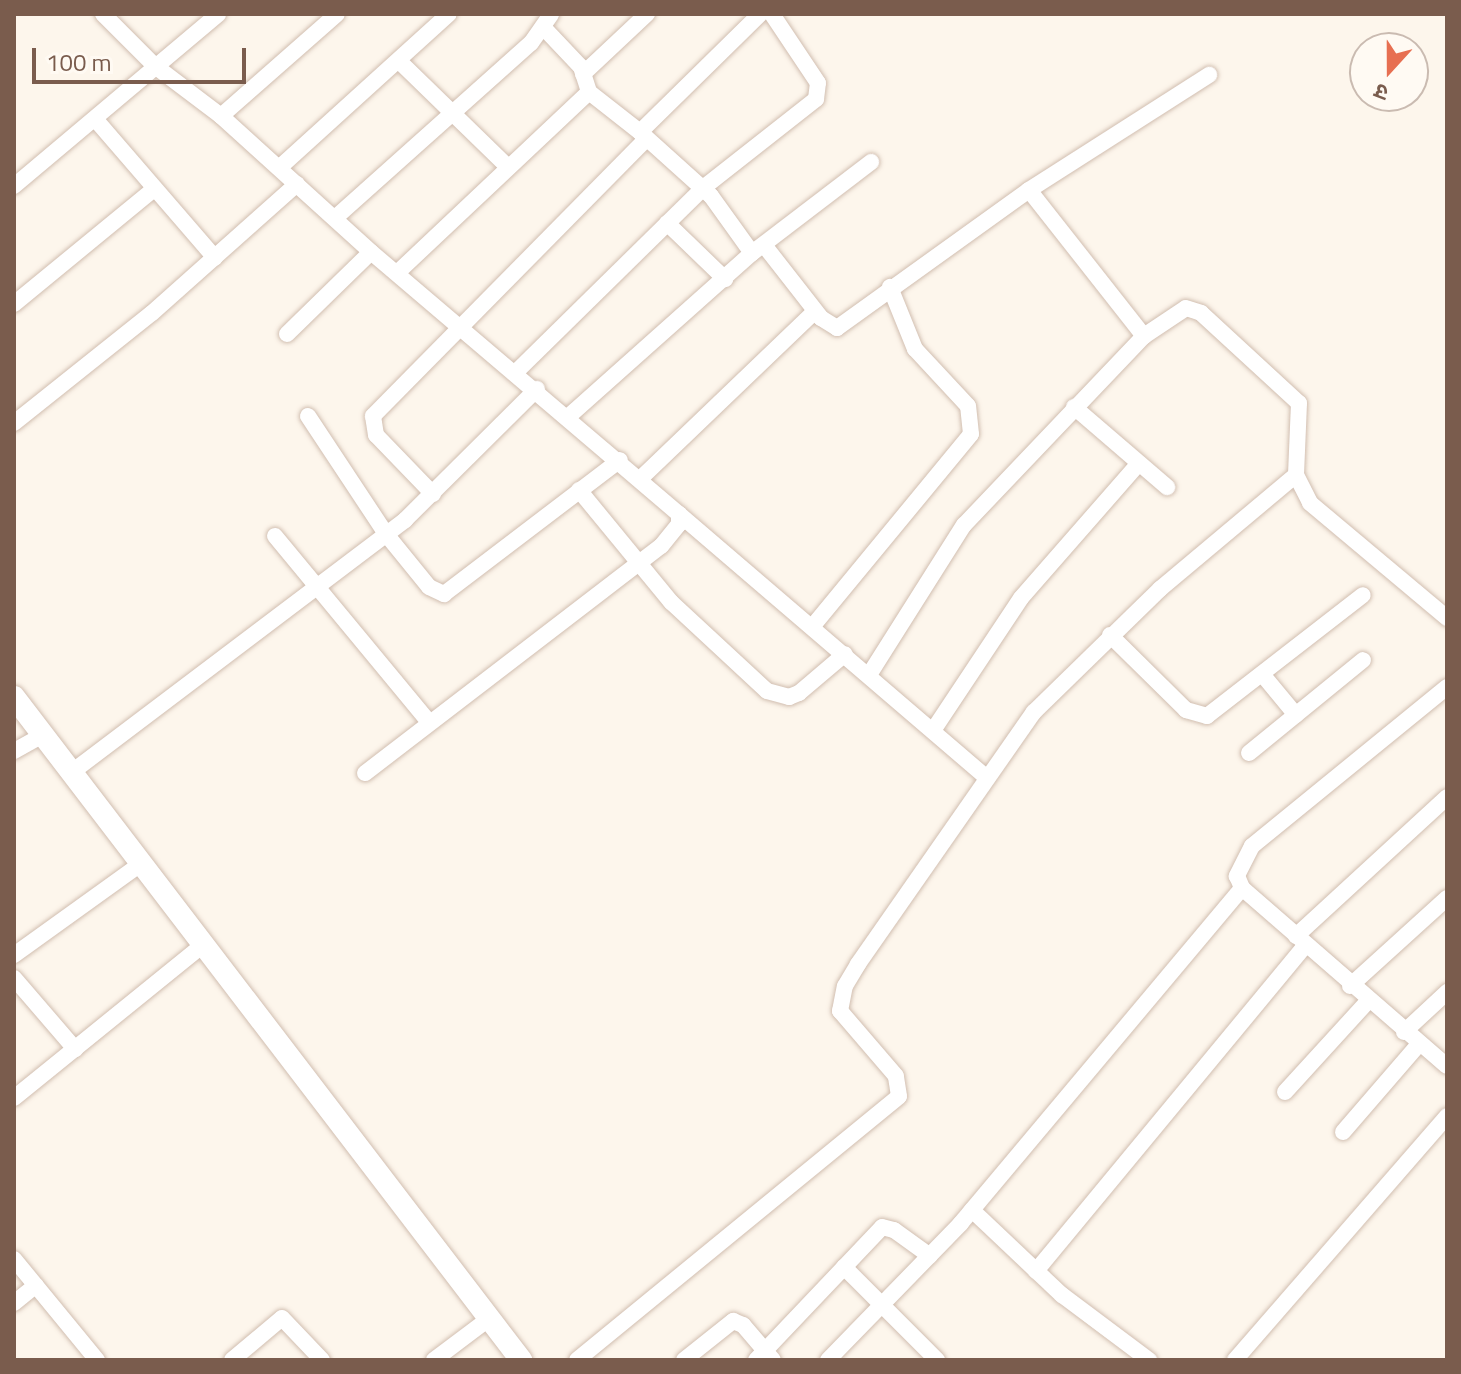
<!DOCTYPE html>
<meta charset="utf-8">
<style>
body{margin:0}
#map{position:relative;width:1461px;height:1374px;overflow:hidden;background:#fdf6ec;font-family:"Titillium Web","Noto Sans Devanagari",sans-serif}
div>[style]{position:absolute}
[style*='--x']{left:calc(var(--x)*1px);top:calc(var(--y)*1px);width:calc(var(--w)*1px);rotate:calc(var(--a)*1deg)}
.roads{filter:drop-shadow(0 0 2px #d1beb0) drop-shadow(0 0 2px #d1beb0)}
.street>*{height:16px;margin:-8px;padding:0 8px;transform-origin:8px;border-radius:8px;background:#fff}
.secondary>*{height:22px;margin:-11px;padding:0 11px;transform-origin:11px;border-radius:11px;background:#fff}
span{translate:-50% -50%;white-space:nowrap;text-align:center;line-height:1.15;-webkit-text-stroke:7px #fffaf3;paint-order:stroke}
.frame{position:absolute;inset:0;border:16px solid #7a5c4d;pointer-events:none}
.north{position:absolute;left:1349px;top:32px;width:80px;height:80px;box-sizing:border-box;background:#fffaf3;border:2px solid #cabbb1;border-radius:50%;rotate:201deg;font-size:22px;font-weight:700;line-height:32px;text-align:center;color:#7a5c4d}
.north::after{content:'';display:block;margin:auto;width:28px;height:36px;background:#e76f51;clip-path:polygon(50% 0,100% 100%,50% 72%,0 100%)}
.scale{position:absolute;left:32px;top:48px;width:214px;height:36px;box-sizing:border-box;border:4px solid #7a5c4d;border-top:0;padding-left:10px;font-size:24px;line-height:28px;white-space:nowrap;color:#7a5c4d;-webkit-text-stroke:6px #fffaf3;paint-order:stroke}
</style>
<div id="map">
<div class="roads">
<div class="street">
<div style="--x:103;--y:14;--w:74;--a:45"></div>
<div style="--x:155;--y:66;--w:83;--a:37.1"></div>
<div style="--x:221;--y:116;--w:202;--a:42.2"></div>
<div style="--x:371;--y:252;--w:404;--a:40.4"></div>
<div style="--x:679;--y:514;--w:10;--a:90"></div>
<div style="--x:679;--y:524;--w:28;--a:129"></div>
<div style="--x:661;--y:546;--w:373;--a:142.5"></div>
<div style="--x:543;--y:27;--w:55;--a:46.5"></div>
<div style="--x:581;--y:67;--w:26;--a:72"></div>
<div style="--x:589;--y:92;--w:65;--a:38.1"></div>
<div style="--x:399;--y:61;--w:152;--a:44.2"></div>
<div style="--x:583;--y:74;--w:88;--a:-43.2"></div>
<div style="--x:221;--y:116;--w:154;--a:-41.3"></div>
<div style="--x:96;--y:120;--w:182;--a:49.2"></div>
<div style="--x:279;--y:168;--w:229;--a:-42.2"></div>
<div style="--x:14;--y:186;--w:267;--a:-40.1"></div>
<div style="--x:1029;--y:190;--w:186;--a:51.8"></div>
<div style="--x:335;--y:218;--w:263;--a:-41.8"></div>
<div style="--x:531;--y:43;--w:35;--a:-55"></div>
<div style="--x:667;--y:223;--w:81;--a:44"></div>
<div style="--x:764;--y:245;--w:93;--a:52"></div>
<div style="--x:821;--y:318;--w:19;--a:32"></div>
<div style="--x:837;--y:328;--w:236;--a:-35.7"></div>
<div style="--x:1029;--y:190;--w:214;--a:-32.6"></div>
<div style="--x:752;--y:253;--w:70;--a:-125.7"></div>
<div style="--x:711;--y:196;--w:96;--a:-138"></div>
<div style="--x:640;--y:132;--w:168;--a:-44.5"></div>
<div style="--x:397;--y:273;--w:264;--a:-43.3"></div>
<div style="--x:14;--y:304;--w:181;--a:-39.4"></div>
<div style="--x:287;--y:334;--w:117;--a:-44.3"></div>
<div style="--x:516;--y:372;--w:262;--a:-44.5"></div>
<div style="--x:703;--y:188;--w:144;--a:-38.2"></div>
<div style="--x:816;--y:99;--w:16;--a:-83"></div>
<div style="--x:818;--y:83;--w:83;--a:-123.7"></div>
<div style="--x:1074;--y:407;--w:123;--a:40.7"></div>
<div style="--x:308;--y:416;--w:141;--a:56.5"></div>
<div style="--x:386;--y:534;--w:68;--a:50.9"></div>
<div style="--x:429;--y:587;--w:17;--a:25"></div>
<div style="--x:444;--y:594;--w:221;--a:-37.3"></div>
<div style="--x:569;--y:416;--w:245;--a:-41.7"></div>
<div style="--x:752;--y:253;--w:150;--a:-37.4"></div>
<div style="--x:14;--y:423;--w:176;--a:-38.6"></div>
<div style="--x:152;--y:313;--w:194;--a:-41.7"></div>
<div style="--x:641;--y:478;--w:241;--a:-43.8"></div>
<div style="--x:579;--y:490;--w:145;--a:50.6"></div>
<div style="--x:671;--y:602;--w:131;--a:42.8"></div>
<div style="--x:767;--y:691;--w:23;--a:15"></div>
<div style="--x:789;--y:697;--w:11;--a:-22"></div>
<div style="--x:799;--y:693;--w:60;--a:-40.3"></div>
<div style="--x:433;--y:494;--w:82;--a:-134"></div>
<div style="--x:376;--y:435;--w:19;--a:-99"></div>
<div style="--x:373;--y:416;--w:389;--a:-45.4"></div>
<div style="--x:679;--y:514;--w:403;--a:40.6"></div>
<div style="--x:275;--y:536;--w:240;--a:50.4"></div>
<div style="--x:812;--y:627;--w:250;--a:-50.5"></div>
<div style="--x:971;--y:434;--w:28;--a:-96"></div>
<div style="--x:968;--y:406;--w:78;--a:-132.9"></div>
<div style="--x:915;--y:349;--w:67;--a:-112"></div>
<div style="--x:1110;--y:635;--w:107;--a:44.6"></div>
<div style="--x:1186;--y:710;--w:22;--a:16"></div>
<div style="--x:1207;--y:716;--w:197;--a:-37.8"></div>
<div style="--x:1262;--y:674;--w:53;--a:50.3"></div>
<div style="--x:869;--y:675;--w:178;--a:-57.7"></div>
<div style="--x:964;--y:525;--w:261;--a:-46.4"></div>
<div style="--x:1144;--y:336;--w:50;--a:-33.7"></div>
<div style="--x:1186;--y:308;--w:16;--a:18"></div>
<div style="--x:1201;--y:313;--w:133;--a:42.6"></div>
<div style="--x:1299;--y:403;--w:72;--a:92.4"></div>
<div style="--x:1296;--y:475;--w:31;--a:63"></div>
<div style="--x:1310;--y:503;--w:179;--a:40"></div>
<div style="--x:1447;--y:687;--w:252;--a:140.8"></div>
<div style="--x:1252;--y:846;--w:34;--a:117"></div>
<div style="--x:1237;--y:876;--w:13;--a:67"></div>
<div style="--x:1242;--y:888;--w:271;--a:41"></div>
<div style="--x:934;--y:729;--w:157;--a:-56.4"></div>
<div style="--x:1021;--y:598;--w:179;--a:-48.8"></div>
<div style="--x:14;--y:751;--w:33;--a:-29"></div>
<div style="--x:1249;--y:753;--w:147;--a:-39.2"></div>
<div style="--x:72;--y:772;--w:418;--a:-37.1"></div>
<div style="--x:405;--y:520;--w:186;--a:-44.8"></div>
<div style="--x:1296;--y:936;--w:205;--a:-42.6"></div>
<div style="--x:14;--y:955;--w:158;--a:-35.7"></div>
<div style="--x:14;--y:978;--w:94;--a:49.3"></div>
<div style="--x:1350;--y:986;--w:131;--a:-42.2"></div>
<div style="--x:1404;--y:1032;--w:59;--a:-42.9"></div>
<div style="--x:1285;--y:1092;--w:123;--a:-47.6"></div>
<div style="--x:14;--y:1098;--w:245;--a:-39"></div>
<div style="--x:1343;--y:1132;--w:116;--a:-49.2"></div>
<div style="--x:972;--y:1210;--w:124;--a:43.4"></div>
<div style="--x:1062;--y:1295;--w:109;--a:36.8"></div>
<div style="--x:14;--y:1259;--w:131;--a:50.6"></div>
<div style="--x:844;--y:1267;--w:132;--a:45"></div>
<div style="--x:1036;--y:1271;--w:423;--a:-50.4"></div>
<div style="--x:14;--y:1303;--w:28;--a:-39"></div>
<div style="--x:232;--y:1360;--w:65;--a:-40"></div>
<div style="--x:282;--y:1318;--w:58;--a:46.4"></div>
<div style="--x:434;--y:1360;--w:70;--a:-36.9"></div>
<div style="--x:577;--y:1360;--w:416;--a:-39.3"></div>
<div style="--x:899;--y:1096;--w:20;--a:-99"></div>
<div style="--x:896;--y:1076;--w:86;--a:-130.7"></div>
<div style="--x:840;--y:1011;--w:25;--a:-79"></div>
<div style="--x:845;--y:986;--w:26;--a:-59"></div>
<div style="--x:858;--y:964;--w:307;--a:-55.1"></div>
<div style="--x:1034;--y:712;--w:176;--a:-44.3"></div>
<div style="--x:1160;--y:589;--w:177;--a:-40"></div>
<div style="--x:684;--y:1360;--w:63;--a:-38.5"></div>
<div style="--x:733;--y:1321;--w:11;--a:22"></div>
<div style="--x:743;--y:1325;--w:46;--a:49.4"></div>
<div style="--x:756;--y:1360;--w:183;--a:-46.5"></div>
<div style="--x:882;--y:1227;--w:12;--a:14"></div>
<div style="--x:894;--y:1230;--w:44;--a:35.8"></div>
<div style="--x:828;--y:1360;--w:191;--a:-45.8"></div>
<div style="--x:961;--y:1223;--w:437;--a:-50"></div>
<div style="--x:1235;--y:1360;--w:323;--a:-49"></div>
</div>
<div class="secondary">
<div style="--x:14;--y:697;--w:835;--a:52.59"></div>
</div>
</div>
<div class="frame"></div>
<div class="north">उ</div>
<div class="scale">100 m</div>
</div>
